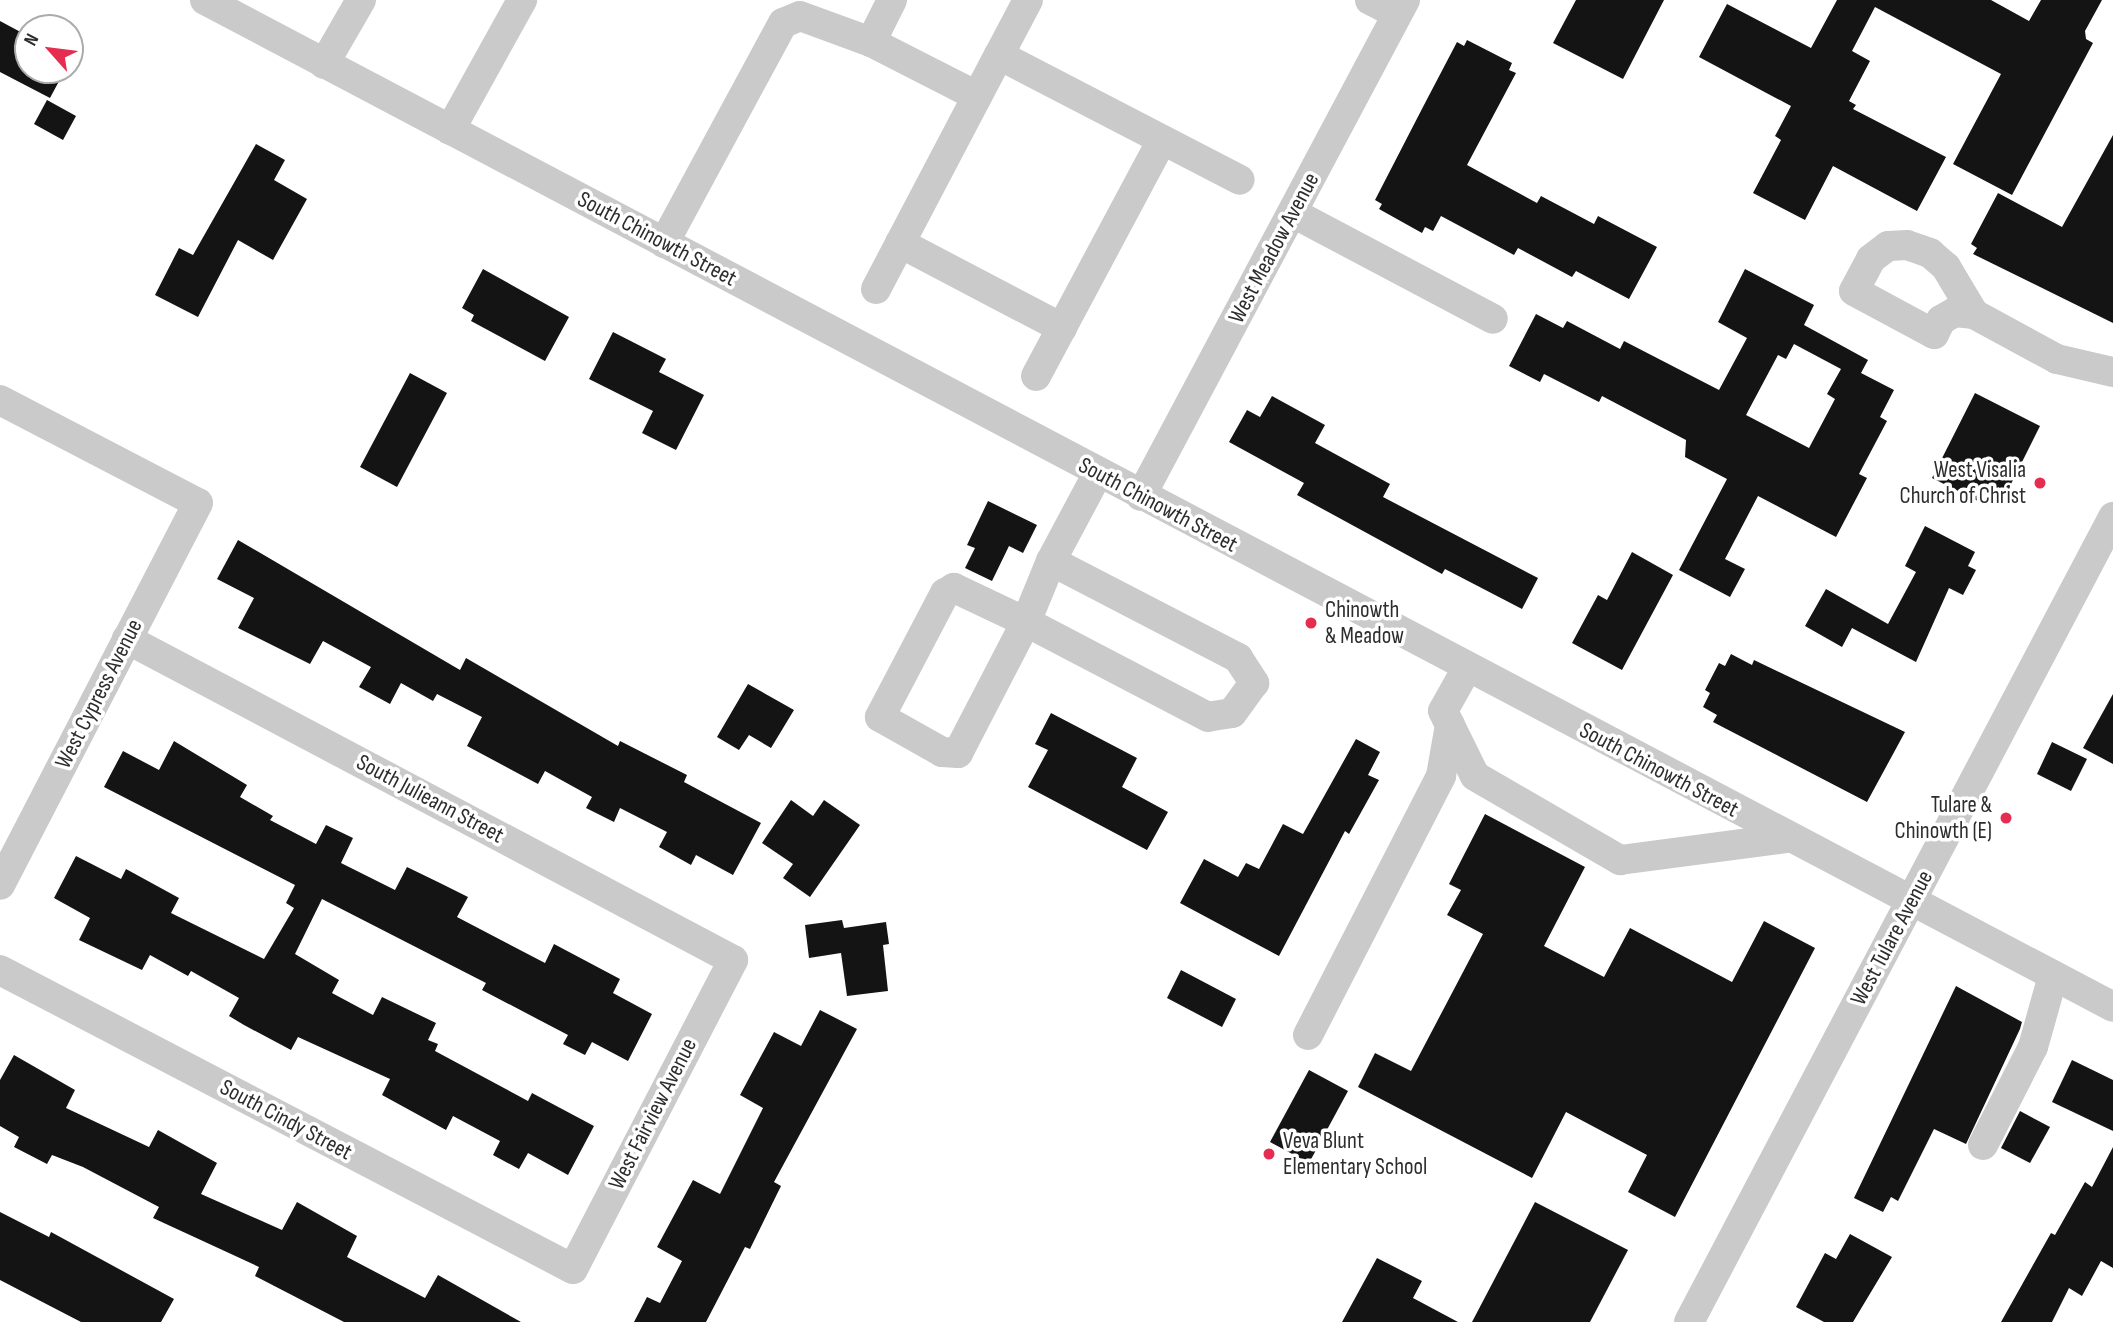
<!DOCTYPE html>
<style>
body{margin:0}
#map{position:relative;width:2113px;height:1322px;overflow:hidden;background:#fff;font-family:"Sofia Sans Condensed",sans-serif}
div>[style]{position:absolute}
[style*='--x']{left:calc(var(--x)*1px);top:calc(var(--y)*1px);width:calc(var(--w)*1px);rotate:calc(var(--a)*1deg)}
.building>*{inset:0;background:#141414}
.minor>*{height:30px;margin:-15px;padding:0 15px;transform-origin:15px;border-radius:15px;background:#cacaca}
.dots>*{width:19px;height:19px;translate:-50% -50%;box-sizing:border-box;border:4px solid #fff;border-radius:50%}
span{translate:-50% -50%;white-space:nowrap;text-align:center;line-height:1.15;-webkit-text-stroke:7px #fff;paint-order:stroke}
.street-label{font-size:23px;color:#2d2d2d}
.poi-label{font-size:23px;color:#2d2d2d}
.right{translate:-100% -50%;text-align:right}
.left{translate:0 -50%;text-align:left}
.north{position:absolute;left:14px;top:14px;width:70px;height:70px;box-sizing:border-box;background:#fff;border:2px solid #ababab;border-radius:50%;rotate:298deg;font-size:19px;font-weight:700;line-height:28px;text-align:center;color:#2d2d2d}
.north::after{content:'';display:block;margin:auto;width:24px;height:32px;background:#e52e4f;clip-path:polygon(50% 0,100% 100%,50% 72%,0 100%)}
</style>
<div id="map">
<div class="building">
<div style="clip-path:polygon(1576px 0,1664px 0,1623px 79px,1553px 43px)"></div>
<div style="clip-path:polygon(1837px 0,1991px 0,2029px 21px,2041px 0,2102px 0,2085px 31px,2086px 39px,2093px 43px,2012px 195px,1953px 164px,2001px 74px,1875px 7px,1852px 51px,1870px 61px,1849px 101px,1856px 105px,1853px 109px,1946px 157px,1917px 211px,1833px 166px,1805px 220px,1753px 193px,1781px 140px,1775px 136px,1791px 106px,1699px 57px,1727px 4px,1811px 48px)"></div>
<div style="clip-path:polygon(0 21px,28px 36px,28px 70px,65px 70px,50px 98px,0 72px)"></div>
<div style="clip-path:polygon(1467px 40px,1512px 63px,1509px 70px,1516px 73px,1467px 165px,1537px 203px,1541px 196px,1594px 224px,1598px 216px,1657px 247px,1629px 299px,1576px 271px,1572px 277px,1518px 248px,1514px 255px,1441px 216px,1433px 231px,1425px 227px,1422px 233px,1379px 209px,1382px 204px,1375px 200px,1424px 105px,1457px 42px,1464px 46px)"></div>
<div style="clip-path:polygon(47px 100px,76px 116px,63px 140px,34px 124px)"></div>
<div style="clip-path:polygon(2113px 135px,2113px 323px,1973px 254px,1977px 248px,1971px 244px,1998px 193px,2062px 227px)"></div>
<div style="clip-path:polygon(256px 144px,285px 160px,274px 180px,307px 199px,273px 260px,238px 240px,198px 317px,155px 295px,179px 248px,193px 255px)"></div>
<div style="clip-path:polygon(483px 269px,569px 317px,545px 361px,471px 321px,474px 315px,462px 308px)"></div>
<div style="clip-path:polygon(evenodd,1745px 269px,1814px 305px,1804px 325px,1868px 360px,1861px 373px,1894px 390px,1880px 417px,1887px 421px,1859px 474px,1867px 478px,1836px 537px,1758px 496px,1725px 559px,1745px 569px,1730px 597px,1679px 570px,1727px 479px,1685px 457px,1686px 440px,1602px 396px,1599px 402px,1544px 374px,1540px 382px,1509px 366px,1536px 314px,1563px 328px,1567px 321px,1620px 349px,1624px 341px,1719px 390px,1747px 338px,1718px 322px,1745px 269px,1794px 344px,1841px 369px,1827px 394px,1835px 399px,1809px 448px,1746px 415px,1778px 355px,1786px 359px,1794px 344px)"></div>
<div style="clip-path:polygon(613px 332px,666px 359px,659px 372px,704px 395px,676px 450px,642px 433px,653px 411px,589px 379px)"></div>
<div style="clip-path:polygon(410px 373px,447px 393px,397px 487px,360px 467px)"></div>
<div style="clip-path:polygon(1975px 393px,2040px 426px,2007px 492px,1998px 487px,1988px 506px,1932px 478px)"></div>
<div style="clip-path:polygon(1272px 396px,1325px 425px,1315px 443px,1390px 484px,1383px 497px,1538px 578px,1522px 609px,1445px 569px,1442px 574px,1297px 495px,1304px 483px,1229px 442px,1247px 410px,1260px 417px)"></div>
<div style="clip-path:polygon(988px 501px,1037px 525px,1023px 553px,1009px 546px,992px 581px,965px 568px,975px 548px,967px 545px)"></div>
<div style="clip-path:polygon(1925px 526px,1975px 552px,1968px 566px,1976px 570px,1963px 595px,1949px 588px,1916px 662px,1852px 628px,1842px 647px,1805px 626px,1826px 589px,1888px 624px,1916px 572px,1905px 566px)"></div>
<div style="clip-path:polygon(238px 540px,460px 670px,466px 658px,618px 746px,620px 741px,687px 775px,684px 782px,761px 823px,733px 875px,696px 855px,691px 865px,659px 847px,667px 832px,620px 808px,614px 822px,586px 808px,592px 797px,545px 771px,538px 784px,467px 746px,482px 717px,437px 694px,433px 701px,401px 683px,390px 704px,359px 687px,371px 667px,323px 641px,310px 664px,238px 628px,254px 598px,217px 579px)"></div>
<div style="clip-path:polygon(1632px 552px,1673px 575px,1622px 670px,1572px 643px,1598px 595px,1607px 600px)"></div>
<div style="clip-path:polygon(1731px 654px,1752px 665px,1754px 660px,1905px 732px,1867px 802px,1713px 722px,1717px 715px,1703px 707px,1710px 693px,1705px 690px,1719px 663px,1725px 666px)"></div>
<div style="clip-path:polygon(748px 684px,794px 710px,771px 748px,749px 735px,739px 750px,717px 737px)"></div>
<div style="clip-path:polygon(2113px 694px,2113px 764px,2083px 748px)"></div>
<div style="clip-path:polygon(1051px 713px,1137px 758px,1122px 787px,1168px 812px,1147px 850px,1028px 787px,1048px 750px,1035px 744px)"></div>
<div style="clip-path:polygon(1356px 739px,1380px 752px,1368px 775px,1379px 780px,1349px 834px,1345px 831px,1279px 956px,1180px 903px,1204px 859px,1238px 877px,1246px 863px,1259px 869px,1283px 824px,1303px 834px)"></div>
<div style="clip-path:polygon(174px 741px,247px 785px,240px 797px,273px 816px,270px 820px,316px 844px,326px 825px,353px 838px,341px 863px,395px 890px,407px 867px,442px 884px,468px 897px,457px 917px,545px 963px,554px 944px,620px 979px,613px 993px,652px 1014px,628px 1061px,592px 1042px,585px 1055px,563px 1044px,568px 1035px,482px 990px,486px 983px,322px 899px,295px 954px,339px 980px,332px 993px,373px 1015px,382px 997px,436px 1023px,428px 1040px,438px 1044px,435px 1051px,528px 1101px,532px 1093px,594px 1126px,568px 1175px,528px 1153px,519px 1169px,493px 1155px,500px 1141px,453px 1116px,446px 1130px,382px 1095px,390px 1079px,298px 1037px,291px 1050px,244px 1025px,229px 1016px,239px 998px,191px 971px,188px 976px,150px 955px,142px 970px,79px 940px,90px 918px,54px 898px,76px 856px,121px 879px,126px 869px,179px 898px,171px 913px,264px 959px,294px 908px,286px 903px,295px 885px,104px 787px,123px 751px,159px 770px)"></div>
<div style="clip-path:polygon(2052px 742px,2087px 759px,2071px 791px,2037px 774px)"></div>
<div style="clip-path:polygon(791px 800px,813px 816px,824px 800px,860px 825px,810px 897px,783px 878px,793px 864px,762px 843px)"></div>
<div style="clip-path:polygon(1485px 814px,1585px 867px,1544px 946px,1604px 977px,1630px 928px,1732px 982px,1764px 921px,1815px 948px,1675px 1217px,1628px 1192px,1647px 1155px,1566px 1112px,1532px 1178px,1358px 1087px,1375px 1053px,1411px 1071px,1483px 934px,1447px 915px,1461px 890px,1449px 884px)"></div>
<div style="clip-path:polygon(842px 920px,844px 928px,886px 922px,889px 944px,883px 945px,888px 991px,847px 996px,841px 953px,809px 958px,805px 925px)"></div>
<div style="clip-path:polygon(1181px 970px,1236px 999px,1222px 1027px,1167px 998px)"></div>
<div style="clip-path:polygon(1956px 986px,2022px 1022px,2020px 1029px,1966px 1144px,1934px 1129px,1898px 1201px,1891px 1197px,1883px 1212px,1854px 1198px)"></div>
<div style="clip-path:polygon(820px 1010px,857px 1029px,774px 1182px,781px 1186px,750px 1249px,745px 1247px,706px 1322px,634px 1322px,647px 1297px,660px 1303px,682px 1261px,657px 1247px,693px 1180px,720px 1194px,763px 1108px,740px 1095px,774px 1032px,801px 1046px)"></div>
<div style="clip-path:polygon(14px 1055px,75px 1090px,66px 1108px,149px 1147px,158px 1130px,217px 1163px,201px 1194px,282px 1230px,297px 1202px,357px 1236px,347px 1257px,425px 1298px,438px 1275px,521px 1322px,344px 1322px,255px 1276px,259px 1267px,153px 1218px,159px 1207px,83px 1167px,52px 1155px,47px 1164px,14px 1147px,19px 1137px,0 1126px,0 1080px)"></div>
<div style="clip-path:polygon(2072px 1060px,2113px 1080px,2113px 1131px,2052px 1102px)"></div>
<div style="clip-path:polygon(1309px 1070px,1348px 1091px,1309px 1163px,1270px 1142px)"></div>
<div style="clip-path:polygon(2020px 1111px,2050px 1127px,2030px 1163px,2001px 1148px)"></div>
<div style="clip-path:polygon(2113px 1147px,2113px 1268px,2101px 1261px,2082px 1296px,2069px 1288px,2052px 1322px,2001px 1322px,2051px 1233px,2055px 1235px,2085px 1182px,2092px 1187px)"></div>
<div style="clip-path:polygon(1535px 1202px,1628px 1250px,1590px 1322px,1472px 1322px)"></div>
<div style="clip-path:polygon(0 1212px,49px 1237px,51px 1232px,174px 1299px,161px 1322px,81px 1322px,0 1280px)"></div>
<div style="clip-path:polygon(1850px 1234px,1892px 1257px,1853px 1322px,1824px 1322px,1796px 1307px,1825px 1253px,1836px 1259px)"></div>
<div style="clip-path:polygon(1377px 1258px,1422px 1281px,1413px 1298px,1458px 1322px,1342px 1322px)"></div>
</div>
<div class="minor">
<div style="--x:205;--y:0;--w:2157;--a:27.82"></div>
<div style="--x:1370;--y:0;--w:30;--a:27"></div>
<div style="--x:871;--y:42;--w:47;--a:-63.4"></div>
<div style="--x:999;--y:55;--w:62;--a:-62.2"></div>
<div style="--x:324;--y:64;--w:74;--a:-60"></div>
<div style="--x:450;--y:130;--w:149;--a:-61"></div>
<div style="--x:1293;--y:213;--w:226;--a:27.9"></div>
<div style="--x:664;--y:243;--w:250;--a:-61.6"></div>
<div style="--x:783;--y:23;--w:18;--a:-22"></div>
<div style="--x:800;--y:16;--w:76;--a:20.1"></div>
<div style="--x:871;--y:42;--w:119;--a:27"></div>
<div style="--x:900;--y:243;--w:183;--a:27.7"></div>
<div style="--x:876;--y:289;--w:264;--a:-62.3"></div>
<div style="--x:999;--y:55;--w:271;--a:27.4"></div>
<div style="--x:1974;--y:314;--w:55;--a:-120.8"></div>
<div style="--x:1946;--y:267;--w:21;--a:-139"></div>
<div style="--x:1930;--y:253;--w:24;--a:-161"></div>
<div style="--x:1907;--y:245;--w:19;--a:177"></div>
<div style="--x:1888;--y:246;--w:21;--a:143"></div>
<div style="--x:1871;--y:259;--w:36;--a:118"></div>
<div style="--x:1854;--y:291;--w:91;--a:28.3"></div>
<div style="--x:1934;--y:334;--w:16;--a:-63"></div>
<div style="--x:1941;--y:320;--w:16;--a:-30"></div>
<div style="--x:1955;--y:312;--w:19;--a:6"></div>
<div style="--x:1974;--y:314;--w:94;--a:28.5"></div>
<div style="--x:2057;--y:359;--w:57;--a:13.1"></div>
<div style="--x:1036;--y:376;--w:265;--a:-61.9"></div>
<div style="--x:0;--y:400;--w:223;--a:27.5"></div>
<div style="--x:198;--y:503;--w:430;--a:117.4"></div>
<div style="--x:1141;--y:496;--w:562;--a:-61.98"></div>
<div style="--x:1051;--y:561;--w:211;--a:27.4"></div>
<div style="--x:1238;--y:658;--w:30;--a:57"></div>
<div style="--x:1254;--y:683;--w:37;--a:126"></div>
<div style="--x:1232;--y:713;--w:24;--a:171"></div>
<div style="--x:1208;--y:717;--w:205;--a:-152.4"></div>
<div style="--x:1026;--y:622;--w:80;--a:-154.7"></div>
<div style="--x:954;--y:588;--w:10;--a:151"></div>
<div style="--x:945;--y:593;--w:140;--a:117.7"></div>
<div style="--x:880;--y:717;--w:71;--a:29.4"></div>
<div style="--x:942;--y:752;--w:16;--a:4"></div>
<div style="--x:958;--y:753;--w:148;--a:-62.6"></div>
<div style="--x:1026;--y:622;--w:66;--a:-67.7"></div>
<div style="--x:1051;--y:561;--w:100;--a:-61.9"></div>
<div style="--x:1467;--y:668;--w:49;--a:119.2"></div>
<div style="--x:1443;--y:711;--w:72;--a:63.8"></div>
<div style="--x:1475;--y:776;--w:168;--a:30.1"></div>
<div style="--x:1620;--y:860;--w:167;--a:-7.5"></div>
<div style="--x:0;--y:970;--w:646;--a:27.56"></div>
<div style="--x:573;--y:1269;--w:348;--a:-62.6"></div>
<div style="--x:733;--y:960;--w:686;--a:-152.09"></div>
<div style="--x:1308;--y:1035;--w:291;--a:-62.8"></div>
<div style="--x:1441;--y:776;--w:52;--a:-80"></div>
<div style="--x:1983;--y:1145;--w:110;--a:-63"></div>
<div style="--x:2033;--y:1047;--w:74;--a:-74.3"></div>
<div style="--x:1689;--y:1322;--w:910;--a:-62.22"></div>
</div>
<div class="dots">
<div style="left:2040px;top:483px;background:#e52e4f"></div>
<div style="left:1311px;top:623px;background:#e52e4f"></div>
<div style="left:2006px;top:818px;background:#e52e4f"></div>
<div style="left:1269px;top:1154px;background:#e52e4f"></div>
</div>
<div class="street-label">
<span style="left:657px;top:239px;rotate:28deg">South Chinowth Street</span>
<span style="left:1274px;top:248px;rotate:-62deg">West Meadow Avenue</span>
<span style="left:1158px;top:505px;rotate:28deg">South Chinowth Street</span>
<span style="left:99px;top:694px;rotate:-63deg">West Cypress Avenue</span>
<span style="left:1659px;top:770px;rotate:28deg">South Chinowth Street</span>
<span style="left:430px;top:799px;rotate:28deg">South Julieann Street</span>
<span style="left:1892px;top:938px;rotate:-62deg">West Tulare Avenue</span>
<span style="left:653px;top:1114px;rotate:-63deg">West Fairview Avenue</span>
<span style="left:286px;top:1120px;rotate:28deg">South Cindy Street</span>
</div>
<div class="poi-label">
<span class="right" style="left:2026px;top:483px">West Visalia<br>Church of Christ</span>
<span class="left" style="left:1325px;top:623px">Chinowth<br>&amp; Meadow</span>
<span class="right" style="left:1992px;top:818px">Tulare &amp;<br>Chinowth (E)</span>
<span class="left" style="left:1283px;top:1154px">Veva Blunt<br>Elementary School</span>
</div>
<div class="north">N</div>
</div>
